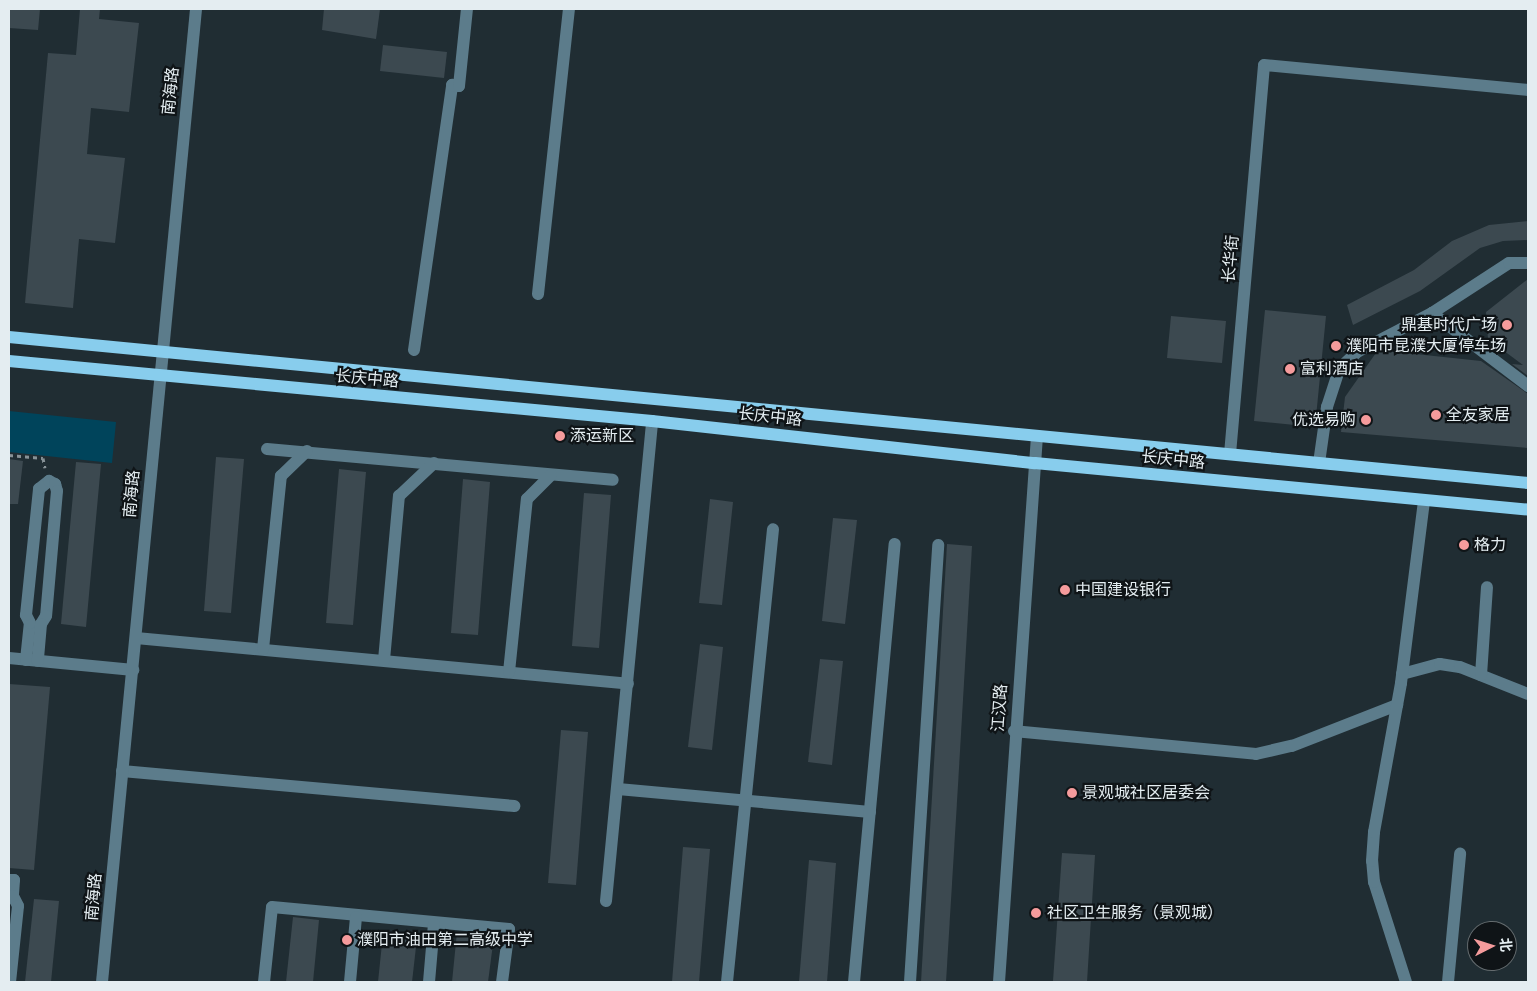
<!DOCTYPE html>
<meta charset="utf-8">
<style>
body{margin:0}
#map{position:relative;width:1537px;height:991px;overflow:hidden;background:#202d33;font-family:Montserrat,"Noto Sans SC",sans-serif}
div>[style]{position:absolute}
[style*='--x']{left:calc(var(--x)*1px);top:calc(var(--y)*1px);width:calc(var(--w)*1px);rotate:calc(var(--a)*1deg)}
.green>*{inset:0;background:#00445b}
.building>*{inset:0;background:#3c4950}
.path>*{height:3px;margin-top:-1.5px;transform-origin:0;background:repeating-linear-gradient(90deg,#879297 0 4px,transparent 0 8px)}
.minor>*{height:12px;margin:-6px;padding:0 6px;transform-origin:6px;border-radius:6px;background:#5c7c8b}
.major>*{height:12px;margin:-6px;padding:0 6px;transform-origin:6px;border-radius:6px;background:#88cded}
.dots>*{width:14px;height:14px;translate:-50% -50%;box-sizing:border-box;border:2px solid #0f1417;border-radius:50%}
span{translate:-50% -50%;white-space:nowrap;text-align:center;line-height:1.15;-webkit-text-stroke:4.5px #0f1417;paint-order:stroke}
.street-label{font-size:16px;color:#e4edf1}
.poi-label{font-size:16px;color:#e4edf1}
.right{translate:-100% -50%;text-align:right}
.left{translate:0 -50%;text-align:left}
.frame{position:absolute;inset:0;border:10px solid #e4edf1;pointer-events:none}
.north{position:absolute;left:1467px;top:921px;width:50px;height:50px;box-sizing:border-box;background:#0f1417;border:1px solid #646b6e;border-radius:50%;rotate:85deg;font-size:14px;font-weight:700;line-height:20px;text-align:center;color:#e4edf1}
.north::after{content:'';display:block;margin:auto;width:18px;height:22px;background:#f59b9c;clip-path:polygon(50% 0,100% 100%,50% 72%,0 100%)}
</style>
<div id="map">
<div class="green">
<div style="clip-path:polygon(9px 411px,116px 422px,112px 463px,9px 452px)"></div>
</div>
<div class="building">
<div style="clip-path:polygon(9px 9px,40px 9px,38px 30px,9px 28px)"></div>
<div style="clip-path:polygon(80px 9px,100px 9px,99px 19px,139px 23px,129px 112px,91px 108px,87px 154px,125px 158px,115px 243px,79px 239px,73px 308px,25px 303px,48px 53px,76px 55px)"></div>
<div style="clip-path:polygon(324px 9px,380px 9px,376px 39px,322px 30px)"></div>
<div style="clip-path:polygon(383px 45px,447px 52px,444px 78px,380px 71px)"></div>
<div style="clip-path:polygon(1528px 221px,1528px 240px,1503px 241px,1480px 248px,1420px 291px,1353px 325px,1347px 305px,1414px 270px,1452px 241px,1489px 225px)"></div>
<div style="clip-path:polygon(1528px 279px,1528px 376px,1512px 364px,1523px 365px,1488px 339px,1486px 312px)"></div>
<div style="clip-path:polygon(1265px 310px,1326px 316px,1315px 427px,1254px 421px)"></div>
<div style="clip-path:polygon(1171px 316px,1226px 321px,1222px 363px,1167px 358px)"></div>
<div style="clip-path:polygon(1378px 350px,1481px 361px,1528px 394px,1528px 448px,1341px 432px,1345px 397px)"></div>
<div style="clip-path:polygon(216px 457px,244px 459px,231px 613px,204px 611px)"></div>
<div style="clip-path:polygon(9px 459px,23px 461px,18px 504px,9px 504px)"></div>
<div style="clip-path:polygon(76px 462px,101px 464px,86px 627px,61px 624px)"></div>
<div style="clip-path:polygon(339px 469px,366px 472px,353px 625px,326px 623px)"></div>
<div style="clip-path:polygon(463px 479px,490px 482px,478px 635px,451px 633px)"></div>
<div style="clip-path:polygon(584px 493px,611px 495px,599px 648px,572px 646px)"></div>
<div style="clip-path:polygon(710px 499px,733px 502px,722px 605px,699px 603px)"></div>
<div style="clip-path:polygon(833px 518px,857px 520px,845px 624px,822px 621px)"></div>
<div style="clip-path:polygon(947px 544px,972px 546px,958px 785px,946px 982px,921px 982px)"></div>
<div style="clip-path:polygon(700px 644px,723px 647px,712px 750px,688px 747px)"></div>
<div style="clip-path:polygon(820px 659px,843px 661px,832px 765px,808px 762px)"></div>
<div style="clip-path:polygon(9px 684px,50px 687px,34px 870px,9px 868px)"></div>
<div style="clip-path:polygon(561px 730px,588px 732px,576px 885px,548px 883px)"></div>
<div style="clip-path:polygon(683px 847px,710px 849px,699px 982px,672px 982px)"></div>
<div style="clip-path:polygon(1062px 853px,1095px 855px,1087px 982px,1053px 981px)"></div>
<div style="clip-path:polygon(809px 860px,836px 863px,827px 982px,799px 982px)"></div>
<div style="clip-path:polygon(34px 899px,59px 901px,51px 982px,25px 982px)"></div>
<div style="clip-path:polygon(293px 917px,319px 920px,313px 982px,286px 982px)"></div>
<div style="clip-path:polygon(457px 932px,494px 936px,488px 982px,452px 982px)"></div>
<div style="clip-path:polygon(383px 934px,417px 938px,412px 982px,378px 982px)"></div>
</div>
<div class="path">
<div style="--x:9;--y:455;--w:34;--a:5"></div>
<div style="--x:43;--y:458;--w:10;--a:79"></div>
</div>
<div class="minor">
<div style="--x:538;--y:294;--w:287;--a:-83.8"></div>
<div style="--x:1432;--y:313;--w:121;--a:37.2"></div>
<div style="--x:414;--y:350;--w:268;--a:-81.8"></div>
<div style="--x:452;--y:85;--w:7;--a:8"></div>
<div style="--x:459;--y:86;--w:77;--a:-84.1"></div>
<div style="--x:267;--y:449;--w:347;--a:5.1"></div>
<div style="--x:1230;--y:454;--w:390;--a:-85"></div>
<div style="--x:1264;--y:65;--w:265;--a:5.4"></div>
<div style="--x:1319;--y:463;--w:57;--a:-81.9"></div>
<div style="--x:1327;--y:407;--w:40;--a:-72"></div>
<div style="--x:1339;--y:369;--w:25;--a:-43"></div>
<div style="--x:1357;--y:352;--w:85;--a:-27.5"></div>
<div style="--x:1432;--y:313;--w:92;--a:-33"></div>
<div style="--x:1509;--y:263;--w:19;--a:0"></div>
<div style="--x:136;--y:638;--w:494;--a:5.3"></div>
<div style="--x:263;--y:649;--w:174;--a:-84.1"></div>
<div style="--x:281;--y:476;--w:36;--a:-44"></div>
<div style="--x:9;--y:658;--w:125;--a:5.5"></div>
<div style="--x:26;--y:660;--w:37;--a:-84"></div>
<div style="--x:30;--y:623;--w:9;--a:-117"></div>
<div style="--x:26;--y:615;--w:127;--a:-84.1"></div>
<div style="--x:39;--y:489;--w:13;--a:-39"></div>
<div style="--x:49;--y:481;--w:7;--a:27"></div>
<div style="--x:55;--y:484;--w:7;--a:74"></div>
<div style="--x:57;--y:491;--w:125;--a:95"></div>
<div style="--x:46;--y:616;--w:9;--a:122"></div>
<div style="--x:41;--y:624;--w:37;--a:95"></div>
<div style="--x:384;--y:660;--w:165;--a:-84.8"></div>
<div style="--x:399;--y:496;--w:48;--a:-43.3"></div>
<div style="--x:509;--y:672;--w:174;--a:-84.1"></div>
<div style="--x:527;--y:499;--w:34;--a:-45"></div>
<div style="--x:1402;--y:674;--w:39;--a:-15"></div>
<div style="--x:1440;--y:664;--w:20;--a:9"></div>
<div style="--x:1460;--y:667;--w:73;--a:21.7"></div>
<div style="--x:1481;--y:675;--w:88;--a:-86.1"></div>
<div style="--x:1014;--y:731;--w:243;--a:5.4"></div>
<div style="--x:1256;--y:754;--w:37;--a:-13"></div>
<div style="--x:1292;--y:746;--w:113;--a:-21.3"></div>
<div style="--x:122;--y:771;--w:394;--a:5.1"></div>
<div style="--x:618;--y:789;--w:253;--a:5.2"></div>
<div style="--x:9;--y:880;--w:5;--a:0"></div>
<div style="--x:14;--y:880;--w:16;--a:94"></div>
<div style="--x:9;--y:898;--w:4;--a:-27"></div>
<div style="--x:13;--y:896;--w:11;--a:63"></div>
<div style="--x:18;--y:906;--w:76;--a:96"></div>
<div style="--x:606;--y:901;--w:482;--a:-84.5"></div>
<div style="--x:102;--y:982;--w:978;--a:-84.48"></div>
<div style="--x:264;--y:982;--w:75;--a:-83.9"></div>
<div style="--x:272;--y:907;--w:238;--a:5.3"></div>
<div style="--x:509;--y:929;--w:53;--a:97.5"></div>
<div style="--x:350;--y:982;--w:65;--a:-84.7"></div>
<div style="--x:429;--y:982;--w:58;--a:-85.1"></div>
<div style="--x:727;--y:982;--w:455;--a:-84.2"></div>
<div style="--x:854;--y:982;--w:440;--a:-84.7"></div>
<div style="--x:910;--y:982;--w:438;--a:-86.3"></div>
<div style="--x:999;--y:982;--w:547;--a:-86.02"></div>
<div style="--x:1406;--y:982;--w:105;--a:-107.7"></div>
<div style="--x:1374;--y:882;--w:21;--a:-95"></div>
<div style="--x:1372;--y:861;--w:29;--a:-86"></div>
<div style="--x:1374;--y:832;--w:151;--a:-79.7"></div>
<div style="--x:1401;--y:683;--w:183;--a:-82.8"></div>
<div style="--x:1448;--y:982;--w:129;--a:-84.6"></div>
</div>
<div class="major">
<div style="--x:9;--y:337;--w:1526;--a:5.49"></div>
<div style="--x:9;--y:361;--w:646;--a:5.33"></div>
<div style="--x:652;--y:421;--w:385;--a:6.3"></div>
<div style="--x:1035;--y:463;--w:495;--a:5.4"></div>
</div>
<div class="dots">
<div style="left:1507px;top:325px;background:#f59b9c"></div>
<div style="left:1336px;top:346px;background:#f59b9c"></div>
<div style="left:1290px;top:369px;background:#f59b9c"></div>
<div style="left:1436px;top:415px;background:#f59b9c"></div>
<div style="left:1366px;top:420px;background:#f59b9c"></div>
<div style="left:560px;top:436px;background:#f59b9c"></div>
<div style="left:1464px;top:545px;background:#f59b9c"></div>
<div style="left:1065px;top:590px;background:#f59b9c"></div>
<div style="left:1072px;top:793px;background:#f59b9c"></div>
<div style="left:1036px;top:913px;background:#f59b9c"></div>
<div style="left:347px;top:940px;background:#f59b9c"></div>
</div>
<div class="street-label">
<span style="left:171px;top:91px;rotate:-84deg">南海路</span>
<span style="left:1231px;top:259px;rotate:-85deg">长华街</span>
<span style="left:367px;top:379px;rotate:5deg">长庆中路</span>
<span style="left:770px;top:417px;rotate:6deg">长庆中路</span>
<span style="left:1173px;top:460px;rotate:6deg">长庆中路</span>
<span style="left:132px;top:494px;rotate:-85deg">南海路</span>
<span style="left:1000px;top:708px;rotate:-86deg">江汉路</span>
<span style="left:94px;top:897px;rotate:-85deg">南海路</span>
</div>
<div class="poi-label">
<span class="right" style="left:1497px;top:325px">鼎基时代广场</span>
<span class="left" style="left:1346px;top:346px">濮阳市昆濮大厦停车场</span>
<span class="left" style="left:1300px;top:369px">富利酒店</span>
<span class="left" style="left:1446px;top:415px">全友家居</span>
<span class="right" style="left:1356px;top:420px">优选易购</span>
<span class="left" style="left:570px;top:436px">添运新区</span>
<span class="left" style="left:1474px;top:545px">格力</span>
<span class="left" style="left:1075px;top:590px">中国建设银行</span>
<span class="left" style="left:1082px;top:793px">景观城社区居委会</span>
<span class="left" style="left:1047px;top:913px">社区卫生服务（景观城）</span>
<span class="left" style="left:357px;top:940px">濮阳市油田第二高级中学</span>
</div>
<div class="frame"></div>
<div class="north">北</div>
</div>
